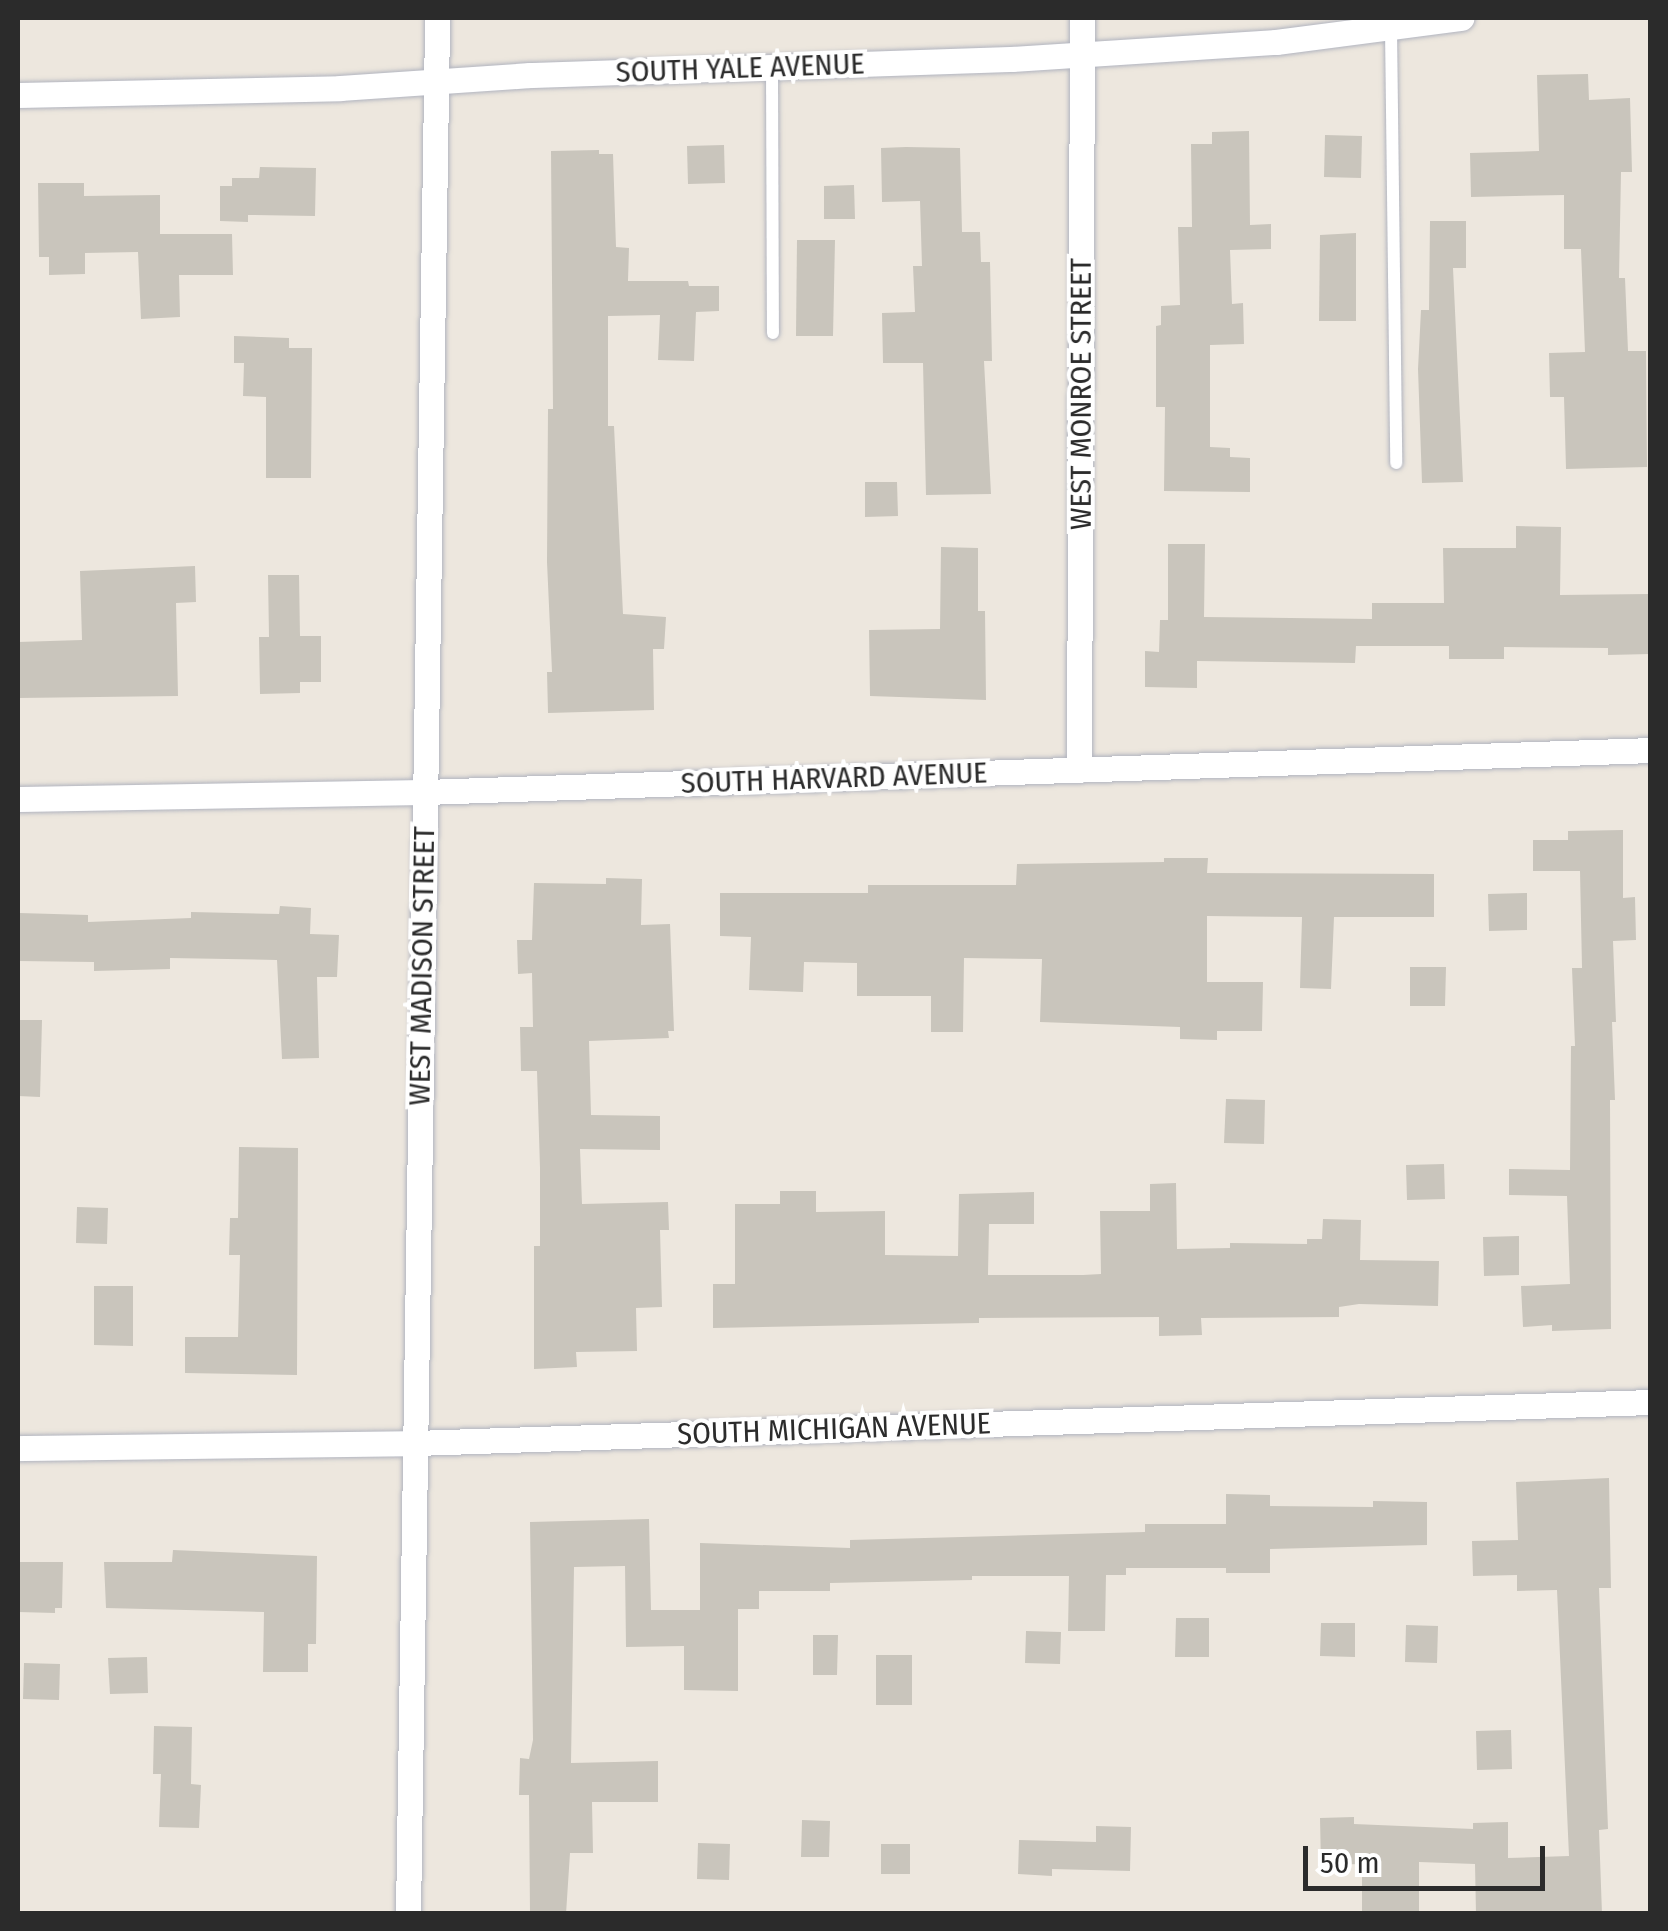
<!DOCTYPE html>
<style>
body{margin:0}
#map{position:relative;width:1668px;height:1931px;overflow:hidden;background:#ede7de;font-family:"Fira Sans Condensed",sans-serif}
div>[style]{position:absolute}
[style*='--x']{left:calc(var(--x)*1px);top:calc(var(--y)*1px);width:calc(var(--w)*1px);rotate:calc(var(--a)*1deg)}
.building>*{inset:0;background:#c9c5bc}
.roads{filter:drop-shadow(0 0 2px #b1b4bf) drop-shadow(0 0 2px #b1b4bf)}
.service>*{height:12px;margin:-6px;padding:0 6px;transform-origin:6px;border-radius:6px;background:#fff}
.minor>*{height:25px;margin:-12.5px;padding:0 12.5px;transform-origin:12.5px;border-radius:12.5px;background:#fff}
span{translate:-50% -50%;white-space:nowrap;text-align:center;line-height:1.15;-webkit-text-stroke:8px #fff;paint-order:stroke}
.street-label{font-size:30px;color:#2b2b2b}
.frame{position:absolute;inset:0;border:20px solid #2b2b2b;pointer-events:none}
.scale{position:absolute;left:1303px;top:1846px;width:242px;height:45px;box-sizing:border-box;border:5px solid #2b2b2b;border-top:0;padding-left:12px;font-size:30px;line-height:35px;white-space:nowrap;color:#2b2b2b;-webkit-text-stroke:8px #fff;paint-order:stroke}
</style>
<div id="map">
<div class="building">
<div style="clip-path:polygon(1588px 74px,1589px 100px,1630px 98px,1632px 172px,1621px 172px,1619px 278px,1625px 278px,1628px 351px,1646px 351px,1647px 467px,1566px 469px,1564px 397px,1550px 397px,1549px 353px,1585px 352px,1581px 249px,1564px 249px,1564px 195px,1471px 197px,1470px 153px,1539px 151px,1537px 75px)"></div>
<div style="clip-path:polygon(1249px 131px,1250px 225px,1271px 224px,1271px 249px,1230px 250px,1232px 304px,1243px 303px,1244px 344px,1210px 345px,1210px 447px,1230px 448px,1230px 457px,1250px 458px,1250px 492px,1164px 491px,1165px 407px,1156px 407px,1156px 326px,1161px 325px,1161px 306px,1180px 305px,1178px 227px,1192px 227px,1191px 144px,1212px 144px,1212px 132px)"></div>
<div style="clip-path:polygon(1325px 135px,1362px 136px,1361px 178px,1324px 177px)"></div>
<div style="clip-path:polygon(724px 145px,725px 183px,688px 184px,687px 146px)"></div>
<div style="clip-path:polygon(906px 147px,960px 148px,962px 232px,980px 232px,981px 262px,990px 262px,992px 361px,984px 361px,991px 494px,926px 495px,923px 363px,883px 363px,882px 313px,915px 312px,913px 266px,922px 266px,920px 201px,882px 202px,881px 148px)"></div>
<div style="clip-path:polygon(599px 150px,599px 154px,613px 154px,616px 247px,629px 248px,628px 281px,688px 281px,689px 286px,719px 286px,719px 311px,696px 312px,694px 361px,658px 360px,660px 315px,608px 316px,608px 426px,614px 426px,623px 614px,666px 617px,664px 649px,653px 649px,654px 710px,548px 713px,547px 672px,552px 672px,547px 562px,548px 409px,553px 409px,551px 151px)"></div>
<div style="clip-path:polygon(260px 167px,316px 168px,315px 216px,248px 215px,248px 222px,220px 221px,220px 186px,232px 186px,232px 178px,259px 178px)"></div>
<div style="clip-path:polygon(38px 183px,84px 183px,84px 196px,160px 195px,160px 234px,232px 234px,233px 275px,179px 275px,180px 317px,141px 319px,138px 252px,85px 253px,85px 274px,49px 275px,49px 257px,39px 257px)"></div>
<div style="clip-path:polygon(854px 185px,855px 219px,824px 219px,824px 186px)"></div>
<div style="clip-path:polygon(1430px 221px,1466px 221px,1466px 268px,1453px 268px,1463px 482px,1422px 483px,1418px 369px,1421px 310px,1429px 310px)"></div>
<div style="clip-path:polygon(1356px 233px,1356px 321px,1319px 321px,1320px 235px)"></div>
<div style="clip-path:polygon(797px 240px,835px 240px,833px 336px,796px 336px)"></div>
<div style="clip-path:polygon(234px 336px,289px 338px,289px 348px,312px 348px,311px 478px,266px 478px,266px 397px,243px 396px,244px 363px,234px 363px)"></div>
<div style="clip-path:polygon(865px 482px,897px 482px,898px 516px,865px 517px)"></div>
<div style="clip-path:polygon(1516px 526px,1561px 527px,1560px 595px,1650px 594px,1650px 654px,1608px 655px,1608px 648px,1504px 647px,1504px 659px,1449px 659px,1449px 646px,1356px 646px,1355px 663px,1197px 661px,1197px 688px,1145px 687px,1145px 651px,1159px 652px,1160px 620px,1168px 620px,1168px 544px,1205px 544px,1204px 617px,1372px 619px,1372px 603px,1444px 603px,1443px 548px,1516px 548px)"></div>
<div style="clip-path:polygon(941px 547px,978px 548px,978px 611px,985px 611px,986px 700px,870px 696px,869px 630px,940px 629px)"></div>
<div style="clip-path:polygon(195px 566px,196px 602px,176px 603px,178px 696px,18px 698px,18px 642px,82px 640px,80px 571px)"></div>
<div style="clip-path:polygon(268px 575px,299px 575px,300px 636px,321px 636px,321px 682px,300px 682px,300px 693px,260px 694px,259px 637px,269px 637px)"></div>
<div style="clip-path:polygon(1623px 830px,1623px 898px,1635px 897px,1636px 940px,1613px 941px,1616px 1022px,1612px 1022px,1615px 1100px,1610px 1100px,1611px 1329px,1552px 1331px,1552px 1325px,1523px 1327px,1521px 1286px,1570px 1284px,1567px 1196px,1509px 1195px,1509px 1169px,1570px 1170px,1571px 1046px,1575px 1046px,1572px 968px,1582px 968px,1580px 871px,1533px 871px,1533px 840px,1568px 840px,1568px 831px)"></div>
<div style="clip-path:polygon(1164px 858px,1208px 858px,1207px 873px,1434px 874px,1434px 917px,1334px 917px,1331px 989px,1300px 988px,1302px 917px,1207px 916px,1207px 982px,1263px 982px,1262px 1031px,1217px 1031px,1217px 1040px,1180px 1039px,1180px 1027px,1040px 1022px,1042px 959px,964px 958px,963px 1032px,931px 1032px,931px 996px,857px 996px,857px 963px,804px 962px,803px 992px,749px 990px,751px 937px,720px 936px,720px 893px,868px 893px,868px 885px,1016px 885px,1017px 864px,1164px 862px)"></div>
<div style="clip-path:polygon(606px 878px,642px 879px,641px 925px,670px 924px,674px 1031px,668px 1031px,669px 1038px,589px 1041px,591px 1115px,660px 1116px,660px 1150px,580px 1149px,582px 1204px,668px 1202px,669px 1230px,660px 1230px,662px 1307px,636px 1308px,637px 1351px,576px 1352px,577px 1367px,534px 1369px,534px 1246px,540px 1246px,540px 1168px,537px 1071px,521px 1071px,520px 1027px,533px 1027px,532px 973px,518px 974px,517px 940px,532px 940px,534px 883px,606px 884px)"></div>
<div style="clip-path:polygon(1527px 893px,1527px 930px,1489px 931px,1488px 894px)"></div>
<div style="clip-path:polygon(280px 906px,311px 908px,310px 934px,339px 935px,337px 977px,317px 977px,319px 1058px,282px 1059px,277px 960px,170px 958px,170px 969px,94px 971px,94px 962px,18px 961px,19px 913px,88px 915px,88px 922px,191px 918px,191px 912px,279px 914px)"></div>
<div style="clip-path:polygon(1410px 967px,1446px 967px,1445px 1006px,1410px 1006px)"></div>
<div style="clip-path:polygon(18px 1020px,42px 1020px,40px 1097px,18px 1096px)"></div>
<div style="clip-path:polygon(1226px 1099px,1265px 1100px,1264px 1144px,1224px 1143px)"></div>
<div style="clip-path:polygon(239px 1147px,298px 1148px,297px 1375px,185px 1373px,185px 1337px,238px 1337px,240px 1255px,229px 1255px,230px 1218px,238px 1218px)"></div>
<div style="clip-path:polygon(1444px 1164px,1445px 1199px,1407px 1200px,1406px 1165px)"></div>
<div style="clip-path:polygon(1176px 1183px,1177px 1249px,1230px 1248px,1230px 1243px,1307px 1244px,1307px 1239px,1322px 1239px,1323px 1219px,1361px 1220px,1360px 1260px,1439px 1261px,1438px 1306px,1359px 1304px,1339px 1307px,1339px 1317px,1201px 1318px,1202px 1335px,1159px 1336px,1159px 1317px,979px 1318px,979px 1323px,713px 1328px,713px 1284px,735px 1284px,735px 1204px,780px 1204px,780px 1191px,816px 1191px,816px 1212px,885px 1211px,885px 1255px,958px 1256px,959px 1194px,1034px 1192px,1034px 1224px,989px 1224px,988px 1275px,1083px 1275px,1101px 1274px,1100px 1211px,1150px 1211px,1150px 1184px)"></div>
<div style="clip-path:polygon(77px 1207px,108px 1208px,107px 1244px,76px 1243px)"></div>
<div style="clip-path:polygon(1519px 1236px,1519px 1275px,1484px 1276px,1483px 1237px)"></div>
<div style="clip-path:polygon(94px 1286px,133px 1286px,133px 1346px,94px 1345px)"></div>
<div style="clip-path:polygon(1609px 1478px,1611px 1588px,1599px 1588px,1608px 1829px,1599px 1830px,1602px 1914px,1476px 1914px,1475px 1864px,1419px 1862px,1419px 1914px,1362px 1914px,1362px 1864px,1321px 1865px,1320px 1818px,1354px 1817px,1354px 1824px,1473px 1829px,1473px 1823px,1508px 1822px,1508px 1858px,1569px 1856px,1557px 1590px,1517px 1591px,1517px 1575px,1473px 1576px,1472px 1541px,1518px 1540px,1516px 1482px)"></div>
<div style="clip-path:polygon(1226px 1494px,1270px 1495px,1270px 1506px,1373px 1507px,1373px 1501px,1427px 1502px,1427px 1545px,1270px 1549px,1270px 1573px,1226px 1573px,1226px 1568px,1126px 1568px,1126px 1575px,1106px 1575px,1105px 1631px,1068px 1631px,1069px 1576px,972px 1576px,972px 1580px,830px 1583px,830px 1591px,759px 1591px,759px 1609px,738px 1609px,738px 1691px,684px 1690px,684px 1646px,626px 1647px,625px 1566px,574px 1567px,571px 1763px,658px 1761px,658px 1802px,592px 1802px,593px 1853px,570px 1853px,566px 1914px,530px 1914px,529px 1795px,519px 1795px,520px 1758px,529px 1759px,533px 1740px,530px 1522px,649px 1519px,651px 1610px,700px 1610px,700px 1543px,850px 1548px,850px 1540px,1145px 1532px,1145px 1524px,1226px 1524px)"></div>
<div style="clip-path:polygon(173px 1550px,317px 1556px,316px 1644px,308px 1644px,308px 1672px,263px 1672px,264px 1612px,106px 1608px,104px 1562px,172px 1562px)"></div>
<div style="clip-path:polygon(18px 1562px,63px 1562px,62px 1608px,55px 1608px,55px 1613px,18px 1612px)"></div>
<div style="clip-path:polygon(1176px 1618px,1209px 1618px,1209px 1657px,1175px 1657px)"></div>
<div style="clip-path:polygon(1321px 1623px,1355px 1623px,1355px 1657px,1320px 1656px)"></div>
<div style="clip-path:polygon(1406px 1625px,1438px 1626px,1437px 1663px,1405px 1662px)"></div>
<div style="clip-path:polygon(1026px 1631px,1061px 1632px,1060px 1664px,1025px 1663px)"></div>
<div style="clip-path:polygon(813px 1635px,838px 1635px,837px 1675px,813px 1675px)"></div>
<div style="clip-path:polygon(876px 1655px,912px 1655px,912px 1705px,876px 1705px)"></div>
<div style="clip-path:polygon(147px 1657px,148px 1693px,110px 1694px,108px 1658px)"></div>
<div style="clip-path:polygon(24px 1663px,60px 1664px,59px 1700px,23px 1699px)"></div>
<div style="clip-path:polygon(154px 1726px,192px 1727px,191px 1784px,201px 1785px,199px 1828px,159px 1827px,161px 1774px,153px 1774px)"></div>
<div style="clip-path:polygon(1511px 1730px,1512px 1769px,1477px 1770px,1476px 1731px)"></div>
<div style="clip-path:polygon(802px 1820px,830px 1821px,829px 1857px,801px 1857px)"></div>
<div style="clip-path:polygon(1096px 1826px,1131px 1827px,1130px 1871px,1052px 1869px,1052px 1876px,1018px 1874px,1019px 1840px,1096px 1842px)"></div>
<div style="clip-path:polygon(698px 1843px,730px 1844px,729px 1880px,697px 1879px)"></div>
<div style="clip-path:polygon(881px 1844px,910px 1844px,910px 1874px,881px 1874px)"></div>
</div>
<div class="roads">
<div class="service">
<div style="--x:1391;--y:29;--w:434;--a:89.3"></div>
<div style="--x:772;--y:67;--w:266;--a:89.8"></div>
</div>
<div class="minor">
<div style="--x:18;--y:95;--w:322;--a:-1.2"></div>
<div style="--x:340;--y:88;--w:190;--a:-3.9"></div>
<div style="--x:530;--y:75;--w:482;--a:-1.9"></div>
<div style="--x:1012;--y:59;--w:265;--a:-3.7"></div>
<div style="--x:1276;--y:42;--w:187;--a:-7.4"></div>
<div style="--x:1079;--y:770;--w:752;--a:-89.77"></div>
<div style="--x:18;--y:799;--w:407;--a:-1"></div>
<div style="--x:425;--y:792;--w:1226;--a:-1.96"></div>
<div style="--x:18;--y:1448;--w:397;--a:-0.7"></div>
<div style="--x:415;--y:1443;--w:1236;--a:-1.9"></div>
<div style="--x:408;--y:1914;--w:1896;--a:-89.12"></div>
</div>
</div>
<div class="street-label">
<span style="left:740px;top:68px;rotate:-2deg">SOUTH YALE AVENUE</span>
<span style="left:1081px;top:394px;rotate:-90deg">WEST MONROE STREET</span>
<span style="left:834px;top:778px;rotate:-2deg">SOUTH HARVARD AVENUE</span>
<span style="left:422px;top:966px;rotate:-89deg">WEST MADISON STREET</span>
<span style="left:834px;top:1429px;rotate:-2deg">SOUTH MICHIGAN AVENUE</span>
</div>
<div class="frame"></div>
<div class="scale">50 m</div>
</div>
